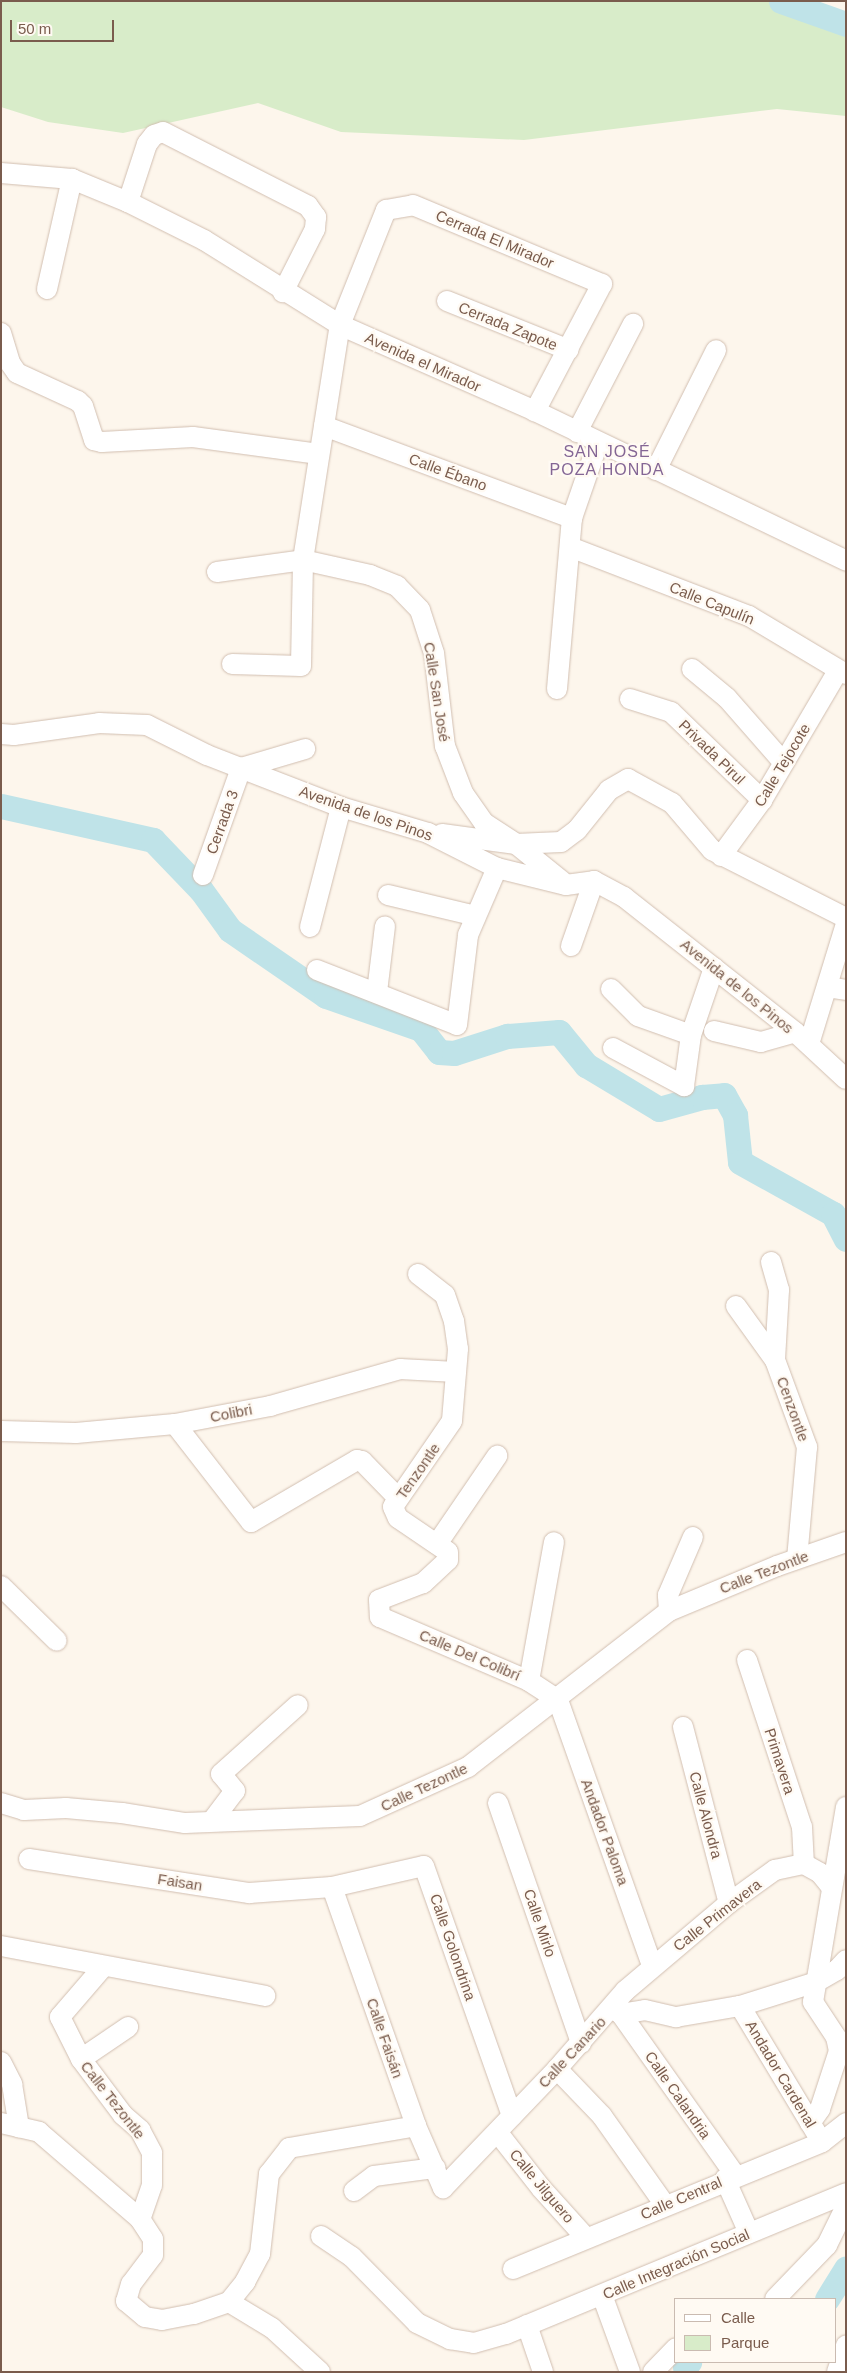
<!DOCTYPE html>
<meta charset="utf-8">
<style>
body{margin:0}
#map{position:relative;width:847px;height:2373px;overflow:hidden;background:#fdf6ec;font-family:Arial,sans-serif}
div>[style]{position:absolute}
[style*='--x']{left:calc(var(--x)*1px);top:calc(var(--y)*1px);width:calc(var(--w)*1px);rotate:calc(var(--a)*1deg)}
.green>*{inset:0;background:#d8ecc9}
.river>*{height:25px;margin:-12.5px;padding:0 12.5px;transform-origin:12.5px;border-radius:12.5px;background:#bfe3e8}
.roads{filter:drop-shadow(0 0 1px #d1beb0) drop-shadow(0 0 1px #d1beb0)}
.minor>*{height:20px;margin:-10px;padding:0 10px;transform-origin:10px;border-radius:10px;background:#fff}
span{translate:-50% -50%;white-space:nowrap;text-align:center;line-height:1.15;-webkit-text-stroke:4.5px #fffaf3;paint-order:stroke}
.street-label{font-size:15px;color:#7a5c4d}
.neighbourhood-label{font-size:16px;color:#846695;letter-spacing:1px}
.frame{position:absolute;inset:0;border:2px solid #7a5c4d;pointer-events:none}
.legend{position:absolute;left:674px;top:2298px;width:162px;height:65px;box-sizing:border-box;background:#fffaf3;border:1px solid #cabbb1;margin:0;padding:6px 9px;list-style:none;font-size:15px;color:#7a5c4d}
.legend li{display:flex;align-items:center;gap:10px;height:25px}
.legend b{width:25px;border:1px solid #cabbb1}
.scale{position:absolute;left:10px;top:20px;width:104px;height:22px;box-sizing:border-box;border:2px solid #7a5c4d;border-top:0;padding-left:6px;font-size:15px;line-height:18px;white-space:nowrap;color:#7a5c4d;-webkit-text-stroke:4px #fffaf3;paint-order:stroke}
</style>
<div id="map">
<div class="green">
<div style="clip-path:polygon(1px 1px,781px 1px,846px 24px,846px 116px,777px 109px,524px 140px,341px 132px,258px 103px,123px 133px,48px 122px,1px 107px)"></div>
</div>
<div class="river">
<div style="--x:781;--y:1;--w:69;--a:19.5"></div>
<div style="--x:1;--y:806;--w:156;--a:12.6"></div>
<div style="--x:153;--y:840;--w:69;--a:46.2"></div>
<div style="--x:201;--y:890;--w:49;--a:54.1"></div>
<div style="--x:230;--y:930;--w:116;--a:34.5"></div>
<div style="--x:326;--y:996;--w:101;--a:19.2"></div>
<div style="--x:421;--y:1029;--w:29;--a:52"></div>
<div style="--x:439;--y:1052;--w:15;--a:4"></div>
<div style="--x:454;--y:1053;--w:56;--a:-17.8"></div>
<div style="--x:507;--y:1036;--w:52;--a:-4.4"></div>
<div style="--x:559;--y:1032;--w:43;--a:50.7"></div>
<div style="--x:586;--y:1065;--w:85;--a:31.1"></div>
<div style="--x:659;--y:1109;--w:45;--a:-15.6"></div>
<div style="--x:702;--y:1097;--w:22;--a:-5"></div>
<div style="--x:724;--y:1095;--w:23;--a:61"></div>
<div style="--x:735;--y:1115;--w:47;--a:83.9"></div>
<div style="--x:740;--y:1162;--w:107;--a:29.2"></div>
<div style="--x:833;--y:1214;--w:28;--a:63"></div>
<div style="--x:827;--y:2299;--w:36;--a:-58"></div>
<div style="--x:686;--y:2372;--w:6;--a:-99"></div>
<div style="--x:685;--y:2366;--w:6;--a:-45"></div>
</div>
<div class="roads">
<div class="minor">
<div style="--x:1;--y:173;--w:71;--a:4.8"></div>
<div style="--x:72;--y:179;--w:61;--a:22.3"></div>
<div style="--x:128;--y:202;--w:85;--a:26.6"></div>
<div style="--x:204;--y:240;--w:160;--a:32"></div>
<div style="--x:340;--y:325;--w:213;--a:23.8"></div>
<div style="--x:535;--y:411;--w:345;--a:25.7"></div>
<div style="--x:128;--y:202;--w:61;--a:-71.9"></div>
<div style="--x:147;--y:144;--w:11;--a:-52"></div>
<div style="--x:154;--y:135;--w:9;--a:-18"></div>
<div style="--x:163;--y:132;--w:163;--a:27"></div>
<div style="--x:308;--y:206;--w:14;--a:54"></div>
<div style="--x:316;--y:217;--w:12;--a:95"></div>
<div style="--x:315;--y:229;--w:71;--a:116.9"></div>
<div style="--x:47;--y:289;--w:113;--a:-77.2"></div>
<div style="--x:447;--y:301;--w:131;--a:21.9"></div>
<div style="--x:1;--y:333;--w:31;--a:73"></div>
<div style="--x:10;--y:363;--w:12;--a:55"></div>
<div style="--x:17;--y:373;--w:67;--a:24.7"></div>
<div style="--x:78;--y:401;--w:7;--a:45"></div>
<div style="--x:83;--y:406;--w:36;--a:72"></div>
<div style="--x:94;--y:440;--w:8;--a:14"></div>
<div style="--x:102;--y:442;--w:91;--a:-3.1"></div>
<div style="--x:193;--y:437;--w:127;--a:7.7"></div>
<div style="--x:324;--y:426;--w:265;--a:20.4"></div>
<div style="--x:577;--y:432;--w:122;--a:-62.6"></div>
<div style="--x:656;--y:470;--w:134;--a:-63.4"></div>
<div style="--x:570;--y:547;--w:192;--a:21.1"></div>
<div style="--x:749;--y:616;--w:113;--a:30.9"></div>
<div style="--x:217;--y:572;--w:87;--a:-7.9"></div>
<div style="--x:303;--y:560;--w:69;--a:12.6"></div>
<div style="--x:370;--y:575;--w:29;--a:22"></div>
<div style="--x:397;--y:586;--w:33;--a:46"></div>
<div style="--x:420;--y:610;--w:45;--a:72"></div>
<div style="--x:434;--y:653;--w:94;--a:83.3"></div>
<div style="--x:445;--y:746;--w:50;--a:69"></div>
<div style="--x:463;--y:793;--w:37;--a:55"></div>
<div style="--x:484;--y:823;--w:38;--a:33"></div>
<div style="--x:516;--y:844;--w:60;--a:39"></div>
<div style="--x:232;--y:664;--w:69;--a:1.7"></div>
<div style="--x:301;--y:666;--w:106;--a:-88.9"></div>
<div style="--x:303;--y:560;--w:238;--a:-81.1"></div>
<div style="--x:340;--y:325;--w:124;--a:-68.2"></div>
<div style="--x:386;--y:210;--w:27;--a:-10"></div>
<div style="--x:413;--y:205;--w:205;--a:22.7"></div>
<div style="--x:602;--y:284;--w:144;--a:117.8"></div>
<div style="--x:692;--y:669;--w:45;--a:39.6"></div>
<div style="--x:727;--y:698;--w:86;--a:48.8"></div>
<div style="--x:557;--y:689;--w:172;--a:-85"></div>
<div style="--x:572;--y:518;--w:79;--a:-70.9"></div>
<div style="--x:630;--y:699;--w:43;--a:17.6"></div>
<div style="--x:671;--y:712;--w:127;--a:44"></div>
<div style="--x:1;--y:734;--w:13;--a:4"></div>
<div style="--x:14;--y:735;--w:86;--a:-8"></div>
<div style="--x:99;--y:723;--w:48;--a:2.4"></div>
<div style="--x:147;--y:725;--w:67;--a:26.6"></div>
<div style="--x:207;--y:755;--w:144;--a:21.2"></div>
<div style="--x:341;--y:807;--w:91;--a:16.6"></div>
<div style="--x:428;--y:833;--w:77;--a:26.9"></div>
<div style="--x:497;--y:868;--w:71;--a:13.8"></div>
<div style="--x:566;--y:885;--w:28;--a:-8"></div>
<div style="--x:594;--y:881;--w:34;--a:28"></div>
<div style="--x:624;--y:897;--w:218;--a:38.3"></div>
<div style="--x:795;--y:1032;--w:69;--a:42.7"></div>
<div style="--x:442;--y:834;--w:75;--a:7.7"></div>
<div style="--x:516;--y:844;--w:45;--a:-2.5"></div>
<div style="--x:561;--y:842;--w:20;--a:-37"></div>
<div style="--x:577;--y:830;--w:51;--a:-51.3"></div>
<div style="--x:609;--y:790;--w:22;--a:-30"></div>
<div style="--x:628;--y:779;--w:50;--a:28.6"></div>
<div style="--x:672;--y:803;--w:62;--a:49.6"></div>
<div style="--x:712;--y:850;--w:150;--a:26.9"></div>
<div style="--x:721;--y:856;--w:69;--a:-53.8"></div>
<div style="--x:762;--y:800;--w:150;--a:-59.5"></div>
<div style="--x:203;--y:875;--w:114;--a:-70.4"></div>
<div style="--x:241;--y:768;--w:67;--a:-16.5"></div>
<div style="--x:388;--y:895;--w:90;--a:13.4"></div>
<div style="--x:310;--y:927;--w:124;--a:-75.5"></div>
<div style="--x:571;--y:946;--w:69;--a:-70.5"></div>
<div style="--x:317;--y:970;--w:150;--a:21.4"></div>
<div style="--x:457;--y:1025;--w:91;--a:-83"></div>
<div style="--x:468;--y:935;--w:73;--a:-66.6"></div>
<div style="--x:827;--y:987;--w:19;--a:9"></div>
<div style="--x:611;--y:989;--w:38;--a:45"></div>
<div style="--x:638;--y:1016;--w:56;--a:19.7"></div>
<div style="--x:377;--y:992;--w:66;--a:-83.1"></div>
<div style="--x:714;--y:1031;--w:48;--a:13.2"></div>
<div style="--x:761;--y:1042;--w:35;--a:-16"></div>
<div style="--x:809;--y:1044;--w:126;--a:-72.9"></div>
<div style="--x:613;--y:1048;--w:81;--a:28.2"></div>
<div style="--x:684;--y:1086;--w:51;--a:-82.2"></div>
<div style="--x:691;--y:1035;--w:71;--a:-71.1"></div>
<div style="--x:771;--y:1262;--w:29;--a:74"></div>
<div style="--x:779;--y:1290;--w:70;--a:93.3"></div>
<div style="--x:775;--y:1360;--w:93;--a:69.8"></div>
<div style="--x:807;--y:1447;--w:111;--a:95.1"></div>
<div style="--x:418;--y:1274;--w:34;--a:38"></div>
<div style="--x:445;--y:1295;--w:28;--a:71"></div>
<div style="--x:454;--y:1321;--w:28;--a:82"></div>
<div style="--x:458;--y:1349;--w:72;--a:94.8"></div>
<div style="--x:452;--y:1421;--w:104;--a:124.5"></div>
<div style="--x:393;--y:1507;--w:12;--a:66"></div>
<div style="--x:398;--y:1518;--w:60;--a:34.2"></div>
<div style="--x:448;--y:1552;--w:8;--a:90"></div>
<div style="--x:448;--y:1560;--w:34;--a:137"></div>
<div style="--x:423;--y:1583;--w:47;--a:158.9"></div>
<div style="--x:379;--y:1600;--w:17;--a:87"></div>
<div style="--x:380;--y:1617;--w:162;--a:23.2"></div>
<div style="--x:529;--y:1681;--w:35;--a:33"></div>
<div style="--x:736;--y:1306;--w:67;--a:54.2"></div>
<div style="--x:175;--y:1424;--w:124;--a:52.2"></div>
<div style="--x:251;--y:1522;--w:123;--a:-30.3"></div>
<div style="--x:357;--y:1460;--w:5;--a:11"></div>
<div style="--x:362;--y:1461;--w:52;--a:45.8"></div>
<div style="--x:1;--y:1431;--w:75;--a:1.5"></div>
<div style="--x:76;--y:1433;--w:99;--a:-5.2"></div>
<div style="--x:175;--y:1424;--w:97;--a:-10.7"></div>
<div style="--x:270;--y:1406;--w:135;--a:-15.9"></div>
<div style="--x:400;--y:1369;--w:56;--a:3.1"></div>
<div style="--x:437;--y:1544;--w:107;--a:-55.7"></div>
<div style="--x:1;--y:1586;--w:78;--a:44.5"></div>
<div style="--x:669;--y:1611;--w:16;--a:-94"></div>
<div style="--x:668;--y:1595;--w:63;--a:-66.7"></div>
<div style="--x:747;--y:1660;--w:176;--a:71.8"></div>
<div style="--x:802;--y:1827;--w:37;--a:87"></div>
<div style="--x:529;--y:1681;--w:141;--a:-79.8"></div>
<div style="--x:558;--y:1700;--w:281;--a:70.5"></div>
<div style="--x:683;--y:1727;--w:182;--a:75.4"></div>
<div style="--x:1;--y:1803;--w:24;--a:17"></div>
<div style="--x:24;--y:1810;--w:42;--a:-2.7"></div>
<div style="--x:66;--y:1808;--w:56;--a:5.1"></div>
<div style="--x:122;--y:1813;--w:64;--a:9"></div>
<div style="--x:185;--y:1823;--w:175;--a:-2.3"></div>
<div style="--x:360;--y:1816;--w:119;--a:-24.4"></div>
<div style="--x:468;--y:1767;--w:254;--a:-37.8"></div>
<div style="--x:669;--y:1611;--w:117;--a:-22.6"></div>
<div style="--x:777;--y:1566;--w:73;--a:-19.2"></div>
<div style="--x:498;--y:1803;--w:254;--a:70.9"></div>
<div style="--x:212;--y:1821;--w:38;--a:-53"></div>
<div style="--x:235;--y:1791;--w:22;--a:-129"></div>
<div style="--x:221;--y:1774;--w:103;--a:-41.9"></div>
<div style="--x:29;--y:1859;--w:223;--a:8.8"></div>
<div style="--x:249;--y:1893;--w:83;--a:-4.1"></div>
<div style="--x:332;--y:1887;--w:94;--a:-12.9"></div>
<div style="--x:424;--y:1866;--w:265;--a:70.6"></div>
<div style="--x:332;--y:1887;--w:253;--a:70.6"></div>
<div style="--x:416;--y:2126;--w:68;--a:66.5"></div>
<div style="--x:443;--y:2188;--w:165;--a:-46.2"></div>
<div style="--x:557;--y:2069;--w:103;--a:-48.9"></div>
<div style="--x:625;--y:1991;--w:136;--a:-40.2"></div>
<div style="--x:729;--y:1903;--w:57;--a:-35.7"></div>
<div style="--x:775;--y:1870;--w:30;--a:-12"></div>
<div style="--x:804;--y:1864;--w:18;--a:29"></div>
<div style="--x:820;--y:1873;--w:19;--a:51"></div>
<div style="--x:1;--y:1946;--w:269;--a:10.7"></div>
<div style="--x:103;--y:1967;--w:66;--a:130.7"></div>
<div style="--x:60;--y:2017;--w:47;--a:63.4"></div>
<div style="--x:81;--y:2059;--w:70;--a:53.1"></div>
<div style="--x:123;--y:2115;--w:23;--a:41"></div>
<div style="--x:140;--y:2130;--w:26;--a:62"></div>
<div style="--x:152;--y:2153;--w:32;--a:90"></div>
<div style="--x:152;--y:2185;--w:36;--a:109"></div>
<div style="--x:740;--y:2006;--w:149;--a:59"></div>
<div style="--x:613;--y:2009;--w:9;--a:32"></div>
<div style="--x:621;--y:2014;--w:24;--a:-9"></div>
<div style="--x:645;--y:2010;--w:32;--a:13"></div>
<div style="--x:676;--y:2017;--w:65;--a:-9.8"></div>
<div style="--x:740;--y:2006;--w:80;--a:-17.5"></div>
<div style="--x:816;--y:1982;--w:24;--a:-30"></div>
<div style="--x:837;--y:1970;--w:13;--a:-48"></div>
<div style="--x:621;--y:2014;--w:197;--a:54.7"></div>
<div style="--x:81;--y:2059;--w:57;--a:-34.2"></div>
<div style="--x:1;--y:2062;--w:25;--a:63"></div>
<div style="--x:12;--y:2084;--w:44;--a:80.8"></div>
<div style="--x:557;--y:2069;--w:65;--a:46.2"></div>
<div style="--x:602;--y:2116;--w:109;--a:54.7"></div>
<div style="--x:1;--y:2123;--w:39;--a:13"></div>
<div style="--x:39;--y:2132;--w:133;--a:40.7"></div>
<div style="--x:140;--y:2219;--w:24;--a:57"></div>
<div style="--x:153;--y:2239;--w:16;--a:90"></div>
<div style="--x:153;--y:2255;--w:36;--a:127"></div>
<div style="--x:131;--y:2284;--w:18;--a:106"></div>
<div style="--x:126;--y:2301;--w:25;--a:40"></div>
<div style="--x:145;--y:2317;--w:17;--a:10"></div>
<div style="--x:162;--y:2320;--w:33;--a:-11"></div>
<div style="--x:194;--y:2314;--w:37;--a:-19"></div>
<div style="--x:229;--y:2302;--w:26;--a:-51"></div>
<div style="--x:245;--y:2282;--w:32;--a:-62"></div>
<div style="--x:260;--y:2254;--w:81;--a:-83.6"></div>
<div style="--x:269;--y:2174;--w:33;--a:-52"></div>
<div style="--x:289;--y:2148;--w:129;--a:-9.8"></div>
<div style="--x:810;--y:2123;--w:17;--a:-54"></div>
<div style="--x:820;--y:2109;--w:61;--a:-71.9"></div>
<div style="--x:839;--y:2051;--w:14;--a:-102"></div>
<div style="--x:836;--y:2037;--w:42;--a:-123.3"></div>
<div style="--x:813;--y:2002;--w:198;--a:-80.4"></div>
<div style="--x:498;--y:2133;--w:70;--a:52"></div>
<div style="--x:541;--y:2188;--w:67;--a:48"></div>
<div style="--x:725;--y:2179;--w:59;--a:66"></div>
<div style="--x:354;--y:2191;--w:25;--a:-37"></div>
<div style="--x:374;--y:2176;--w:62;--a:-7.5"></div>
<div style="--x:321;--y:2236;--w:37;--a:34"></div>
<div style="--x:352;--y:2257;--w:93;--a:45.4"></div>
<div style="--x:417;--y:2323;--w:37;--a:26"></div>
<div style="--x:450;--y:2339;--w:24;--a:9"></div>
<div style="--x:474;--y:2343;--w:33;--a:-16"></div>
<div style="--x:506;--y:2334;--w:368;--a:-22.5"></div>
<div style="--x:513;--y:2269;--w:334;--a:-22.3"></div>
<div style="--x:822;--y:2142;--w:31;--a:-38"></div>
<div style="--x:602;--y:2295;--w:82;--a:70"></div>
<div style="--x:775;--y:2299;--w:75;--a:-46.1"></div>
<div style="--x:827;--y:2245;--w:43;--a:-64"></div>
<div style="--x:229;--y:2302;--w:50;--a:31.2"></div>
<div style="--x:272;--y:2328;--w:65;--a:42.5"></div>
<div style="--x:527;--y:2325;--w:50;--a:71.2"></div>
<div style="--x:653;--y:2372;--w:33;--a:-46"></div>
<div style="--x:837;--y:2372;--w:28;--a:-71"></div>
</div>
</div>
<div class="street-label">
<span style="left:495px;top:239px;rotate:23deg">Cerrada El Mirador</span>
<span style="left:508px;top:326px;rotate:22deg">Cerrada Zapote</span>
<span style="left:423px;top:362px;rotate:24deg">Avenida el Mirador</span>
<span style="left:448px;top:472px;rotate:20deg">Calle Ébano</span>
<span style="left:712px;top:603px;rotate:22deg">Calle Capulín</span>
<span style="left:437px;top:692px;rotate:81deg">Calle San José</span>
<span style="left:712px;top:752px;rotate:44deg">Privada Pirul</span>
<span style="left:782px;top:765px;rotate:-59deg">Calle Tejocote</span>
<span style="left:366px;top:813px;rotate:19deg">Avenida de los Pinos</span>
<span style="left:222px;top:822px;rotate:-70deg">Cerrada 3</span>
<span style="left:737px;top:986px;rotate:39deg">Avenida de los Pinos</span>
<span style="left:793px;top:1409px;rotate:70deg">Cenzontle</span>
<span style="left:231px;top:1413px;rotate:-11deg">Colibri</span>
<span style="left:418px;top:1471px;rotate:-55deg">Tenzontle</span>
<span style="left:764px;top:1572px;rotate:-21deg">Calle Tezontle</span>
<span style="left:470px;top:1655px;rotate:23deg">Calle Del Colibrí</span>
<span style="left:780px;top:1761px;rotate:72deg">Primavera</span>
<span style="left:424px;top:1787px;rotate:-25deg">Calle Tezontle</span>
<span style="left:706px;top:1815px;rotate:75deg">Calle Alondra</span>
<span style="left:605px;top:1832px;rotate:70deg">Andador Paloma</span>
<span style="left:180px;top:1882px;rotate:9deg">Faisan</span>
<span style="left:717px;top:1915px;rotate:-38deg">Calle Primavera</span>
<span style="left:540px;top:1923px;rotate:71deg">Calle Mirlo</span>
<span style="left:453px;top:1947px;rotate:71deg">Calle Golondrina</span>
<span style="left:385px;top:2038px;rotate:71deg">Calle Faisán</span>
<span style="left:572px;top:2052px;rotate:-47deg">Calle Canario</span>
<span style="left:781px;top:2074px;rotate:59deg">Andador Cardenal</span>
<span style="left:678px;top:2095px;rotate:55deg">Calle Calandria</span>
<span style="left:113px;top:2100px;rotate:52deg">Calle Tezontle</span>
<span style="left:542px;top:2186px;rotate:50deg">Calle Jilguero</span>
<span style="left:681px;top:2198px;rotate:-23deg">Calle Central</span>
<span style="left:676px;top:2264px;rotate:-23deg">Calle Integración Social</span>
</div>
<div class="neighbourhood-label">
<span style="left:607px;top:461px">SAN JOSÉ<br>POZA HONDA</span>
</div>
<div class="frame"></div>
<ul class="legend">
<li><b style="height:6px;background:#fff"></b>Calle</li>
<li><b style="height:14px;background:#d8ecc9"></b>Parque</li>
</ul>
<div class="scale">50 m</div>
</div>
